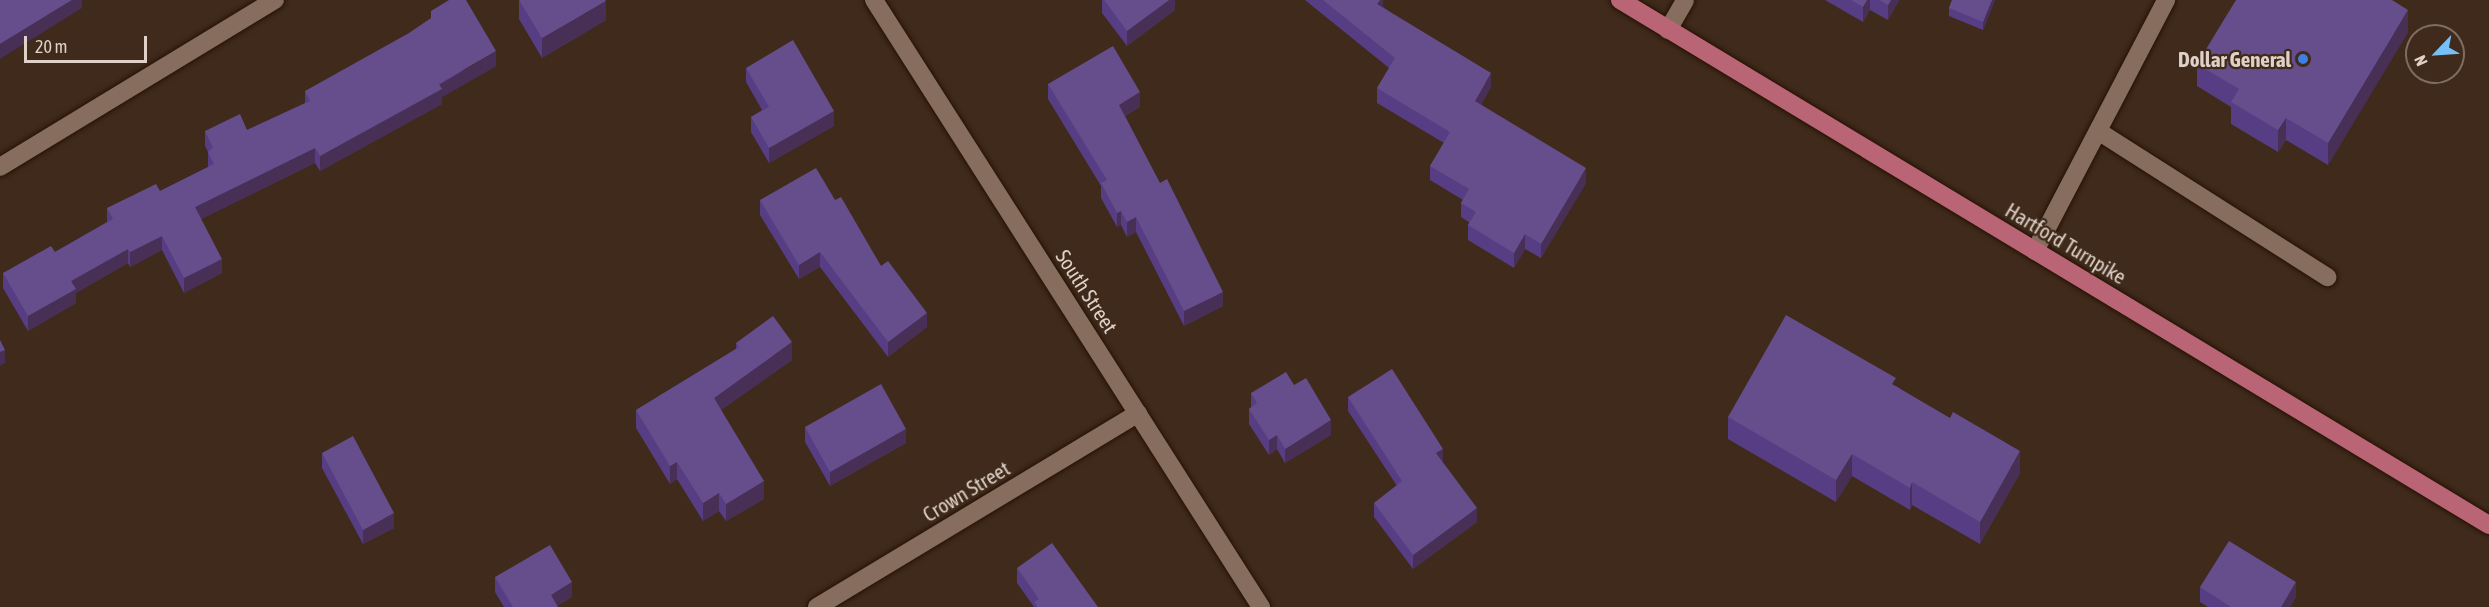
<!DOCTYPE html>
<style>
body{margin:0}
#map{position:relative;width:2489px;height:607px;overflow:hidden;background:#3f2a1b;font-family:"Asap Condensed",sans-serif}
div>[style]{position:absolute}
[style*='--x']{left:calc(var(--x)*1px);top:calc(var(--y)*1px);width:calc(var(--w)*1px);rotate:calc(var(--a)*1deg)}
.roads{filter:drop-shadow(0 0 2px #251204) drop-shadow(0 0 2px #251204)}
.minor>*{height:18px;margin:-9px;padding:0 9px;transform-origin:9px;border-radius:9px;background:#866d5d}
.major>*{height:18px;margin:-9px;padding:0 9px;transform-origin:9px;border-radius:9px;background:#ba6575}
.wall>*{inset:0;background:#573d83}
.shaded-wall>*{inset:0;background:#472f56}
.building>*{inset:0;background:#664d8b}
.dots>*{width:16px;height:16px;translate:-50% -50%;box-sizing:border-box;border:3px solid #3f2a1b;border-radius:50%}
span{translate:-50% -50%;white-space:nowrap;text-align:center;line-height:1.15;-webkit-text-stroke:4.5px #3f2a1b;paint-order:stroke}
.poi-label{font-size:21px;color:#dfd1c8;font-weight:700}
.right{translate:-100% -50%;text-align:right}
.street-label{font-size:21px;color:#dfd1c8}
.north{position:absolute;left:2405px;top:24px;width:60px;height:60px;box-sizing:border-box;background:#3f2a1b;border:2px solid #7f6d60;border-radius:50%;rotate:245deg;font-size:16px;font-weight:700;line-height:24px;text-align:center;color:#dfd1c8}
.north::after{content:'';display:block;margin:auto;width:21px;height:27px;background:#77c0f7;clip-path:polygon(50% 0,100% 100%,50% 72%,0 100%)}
.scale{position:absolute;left:24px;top:36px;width:123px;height:27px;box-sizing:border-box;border:3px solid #dfd1c8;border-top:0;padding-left:8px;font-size:18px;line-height:21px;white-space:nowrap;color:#dfd1c8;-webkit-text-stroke:4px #3f2a1b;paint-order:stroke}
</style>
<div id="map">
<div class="roads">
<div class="minor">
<div style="--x:874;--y:0;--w:720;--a:57.48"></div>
<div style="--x:1668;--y:30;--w:34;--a:-60"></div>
<div style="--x:2098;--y:131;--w:272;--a:32.5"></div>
<div style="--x:0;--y:167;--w:322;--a:-31.3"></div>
<div style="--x:2035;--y:251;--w:283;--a:-62.4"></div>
<div style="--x:817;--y:607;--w:375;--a:-31.1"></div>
</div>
<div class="major">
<div style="--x:1620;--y:0;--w:1015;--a:31.14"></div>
</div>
</div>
<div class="wall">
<div style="clip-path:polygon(519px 0,606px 20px,542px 58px,519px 19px)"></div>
<div style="clip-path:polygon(1102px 0,1175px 0,1175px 10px,1127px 46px,1102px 13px)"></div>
<div style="clip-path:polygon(1305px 0,1383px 0,1383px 7px,1491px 87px,1481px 105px,1586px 183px,1541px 258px,1525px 249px,1514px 268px,1468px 240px,1468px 225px,1470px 223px,1461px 217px,1461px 203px,1463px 200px,1430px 180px,1430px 166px,1444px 143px,1377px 103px,1377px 88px,1389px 68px)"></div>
<div style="clip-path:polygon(1825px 0,1899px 0,1888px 20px,1870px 10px,1863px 22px)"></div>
<div style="clip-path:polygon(1952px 0,1995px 0,1983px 30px,1949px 16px,1949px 8px)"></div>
<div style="clip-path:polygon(2408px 32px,2328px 165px,2286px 140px,2278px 152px,2231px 124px,2231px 107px,2197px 86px,2197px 64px)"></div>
<div style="clip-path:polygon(496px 66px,442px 97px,442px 104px,320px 171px,315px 163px,201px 219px,222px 273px,184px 293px,162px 250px,130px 267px,128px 263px,76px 293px,76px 303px,28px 331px,3px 288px,3px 273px,55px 252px,107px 222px,107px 208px,160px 191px,208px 167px,208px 152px,205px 146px,205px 131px,247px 130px,305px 103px,305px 91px)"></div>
<div style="clip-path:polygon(746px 68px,834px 126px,769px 163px,751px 132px,751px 117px,762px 110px,746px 82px)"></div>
<div style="clip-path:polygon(1048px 84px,1140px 107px,1125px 116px,1223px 306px,1184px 326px,1136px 232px,1127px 237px,1121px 225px,1117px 227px,1101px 198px,1101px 186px,1048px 99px)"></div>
<div style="clip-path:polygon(760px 200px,835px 200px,881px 266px,927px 327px,888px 357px,820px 267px,799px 279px,760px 215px)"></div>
<div style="clip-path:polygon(736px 343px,792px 360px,721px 410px,764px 499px,726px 521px,719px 511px,703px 521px,677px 479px,670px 484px,636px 428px,636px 410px,736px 349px)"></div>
<div style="clip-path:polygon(1294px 385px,1331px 435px,1285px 463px,1277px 449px,1269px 455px,1249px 424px,1249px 409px,1251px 407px,1251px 393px)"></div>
<div style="clip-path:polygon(1896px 386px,2020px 473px,1980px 544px,1912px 505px,1910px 510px,1852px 476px,1836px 502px,1728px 439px,1728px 417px)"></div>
<div style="clip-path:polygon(1348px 397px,1443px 463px,1477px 522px,1413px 569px,1374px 517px,1374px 503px,1397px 486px,1348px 411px)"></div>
<div style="clip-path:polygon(805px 427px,906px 443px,830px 486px,805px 442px)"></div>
<div style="clip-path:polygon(322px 453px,394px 528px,363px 544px,322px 468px)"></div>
<div style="clip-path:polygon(1017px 568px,1098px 607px,1034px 607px,1017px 583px)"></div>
<div style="clip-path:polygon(495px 577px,572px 597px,557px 606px,558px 607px,504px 607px,495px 592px)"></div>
<div style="clip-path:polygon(2200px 587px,2296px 597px,2290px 607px,2208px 607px,2200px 602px)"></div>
</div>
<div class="shaded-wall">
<div style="clip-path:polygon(72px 0,82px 0,82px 8px,0 59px,0 44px)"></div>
<div style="clip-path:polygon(1169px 0,1175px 0,1175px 10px,1127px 46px,1127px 31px)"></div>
<div style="clip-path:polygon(1380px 0,1383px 0,1383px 11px,1377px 4px)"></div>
<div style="clip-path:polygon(1867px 0,1870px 0,1870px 10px,1863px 22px,1863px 7px)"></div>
<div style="clip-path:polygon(1891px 0,1899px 0,1888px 20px,1888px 5px)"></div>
<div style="clip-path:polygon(1992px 0,1995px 0,1983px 30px,1983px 22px)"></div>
<div style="clip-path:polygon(606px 1px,606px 20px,542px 58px,542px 38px)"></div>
<div style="clip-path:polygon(2408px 10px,2408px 32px,2328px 165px,2328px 143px)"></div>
<div style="clip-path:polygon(496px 51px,496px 66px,442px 97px,442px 104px,320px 171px,320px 156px)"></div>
<div style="clip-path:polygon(1491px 73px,1491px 87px,1475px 116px,1475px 101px)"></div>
<div style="clip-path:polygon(1140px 92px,1140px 107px,1119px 119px,1119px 105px)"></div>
<div style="clip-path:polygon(834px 111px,834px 126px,769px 163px,769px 148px)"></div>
<div style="clip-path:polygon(2286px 118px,2286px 140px,2278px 152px,2278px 130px)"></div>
<div style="clip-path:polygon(315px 148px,315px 163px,195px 222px,195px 207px)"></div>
<div style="clip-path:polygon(1586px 168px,1586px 183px,1541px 258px,1541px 244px)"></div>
<div style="clip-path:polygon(1121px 211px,1121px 225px,1117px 227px,1117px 213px)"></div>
<div style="clip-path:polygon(1136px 217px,1136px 232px,1127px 237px,1127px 222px)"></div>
<div style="clip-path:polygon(1525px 234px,1525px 249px,1514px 268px,1514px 253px)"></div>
<div style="clip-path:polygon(162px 236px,162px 250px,130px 267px,130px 252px)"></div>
<div style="clip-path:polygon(128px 249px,128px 263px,76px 293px,76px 303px,28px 331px,28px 316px,71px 281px)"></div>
<div style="clip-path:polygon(820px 252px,820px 267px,799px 279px,799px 265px)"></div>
<div style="clip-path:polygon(222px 259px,222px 273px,184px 293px,184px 278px)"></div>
<div style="clip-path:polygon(1223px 292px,1223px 306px,1184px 326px,1184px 311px)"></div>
<div style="clip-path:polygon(927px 313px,927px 327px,888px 357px,888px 342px)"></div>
<div style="clip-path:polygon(792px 342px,792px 360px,714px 415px,714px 398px)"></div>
<div style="clip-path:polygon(5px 350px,5px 363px,0 366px,0 352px)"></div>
<div style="clip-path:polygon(1331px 420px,1331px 435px,1285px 463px,1285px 449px)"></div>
<div style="clip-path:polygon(906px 429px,906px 443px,830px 486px,830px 472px)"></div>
<div style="clip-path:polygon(1277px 435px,1277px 449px,1269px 455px,1269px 440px)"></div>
<div style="clip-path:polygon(1443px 449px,1443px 463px,1436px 453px)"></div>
<div style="clip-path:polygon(2020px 451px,2020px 473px,1980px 544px,1980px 522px)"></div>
<div style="clip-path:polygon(1852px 454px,1852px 476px,1836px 502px,1836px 480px)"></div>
<div style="clip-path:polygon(677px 462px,677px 479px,670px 484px,670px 466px)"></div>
<div style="clip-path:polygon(764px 481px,764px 499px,726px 521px,726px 504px)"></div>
<div style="clip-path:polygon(1912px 482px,1912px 505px,1910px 510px,1910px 488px)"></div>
<div style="clip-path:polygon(719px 493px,719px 511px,703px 521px,703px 503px)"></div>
<div style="clip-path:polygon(1477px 508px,1477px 522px,1413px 569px,1413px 555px)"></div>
<div style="clip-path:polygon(394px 513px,394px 528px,363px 544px,363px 530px)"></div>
<div style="clip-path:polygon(572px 582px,572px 597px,555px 607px,551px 595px)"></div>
<div style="clip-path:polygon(2296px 582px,2296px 597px,2290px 607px,2281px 607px)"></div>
</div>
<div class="building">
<div style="clip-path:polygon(0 0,72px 0,0 44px)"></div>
<div style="clip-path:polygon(449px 0,466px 0,496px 51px,439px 84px,442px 89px,320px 156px,315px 148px,195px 207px,222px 259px,184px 278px,162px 236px,130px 252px,128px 249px,71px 281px,76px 289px,28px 316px,3px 273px,51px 246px,55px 252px,113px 219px,107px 208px,156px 184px,160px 191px,214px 164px,208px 152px,213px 148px,205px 131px,240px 114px,247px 130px,310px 101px,305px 91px,409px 33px,431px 18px,431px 11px)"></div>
<div style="clip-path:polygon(519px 0,605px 0,606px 1px,542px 38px)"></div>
<div style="clip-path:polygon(1104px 0,1169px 0,1127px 31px)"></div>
<div style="clip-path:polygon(1323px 0,1380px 0,1377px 4px,1491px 73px,1475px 101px,1586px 168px,1541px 244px,1525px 234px,1514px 253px,1468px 225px,1476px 212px,1461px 203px,1469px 189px,1430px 166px,1450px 132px,1377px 88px,1395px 58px)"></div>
<div style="clip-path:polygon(1851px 0,1867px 0,1863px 7px)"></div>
<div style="clip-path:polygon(1879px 0,1891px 0,1888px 5px)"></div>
<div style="clip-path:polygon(1952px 0,1992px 0,1983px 22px,1949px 8px)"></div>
<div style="clip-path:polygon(2236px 0,2392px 0,2408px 10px,2328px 143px,2286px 118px,2278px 130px,2231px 102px,2239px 89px,2197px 64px)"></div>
<div style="clip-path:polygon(793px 40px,834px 111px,769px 148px,751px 117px,769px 107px,746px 68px)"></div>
<div style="clip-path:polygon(1113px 46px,1140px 92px,1119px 105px,1160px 183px,1167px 179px,1223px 292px,1184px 311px,1136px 217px,1127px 222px,1121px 211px,1117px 213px,1101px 183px,1107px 180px,1048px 84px)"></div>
<div style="clip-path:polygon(816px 168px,835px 200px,841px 197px,881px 266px,888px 261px,927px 313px,888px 342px,820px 252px,799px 265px,760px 200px)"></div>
<div style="clip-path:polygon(1786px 315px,1896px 378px,1892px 384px,1950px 418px,1953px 412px,2020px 451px,1980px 522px,1912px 482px,1910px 488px,1852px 454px,1836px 480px,1728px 417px)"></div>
<div style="clip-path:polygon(773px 316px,792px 342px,714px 398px,764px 481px,726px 504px,719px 493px,703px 503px,677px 462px,670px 466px,636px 410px,739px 347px,736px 343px)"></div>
<div style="clip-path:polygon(0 340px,5px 350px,0 352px)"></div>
<div style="clip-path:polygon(1392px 369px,1443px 449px,1436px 453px,1477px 508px,1413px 555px,1374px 503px,1402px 481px,1348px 397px)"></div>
<div style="clip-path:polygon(1286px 372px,1294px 385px,1306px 378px,1331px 420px,1285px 449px,1277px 435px,1269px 440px,1249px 409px,1257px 403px,1251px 393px)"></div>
<div style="clip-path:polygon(881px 384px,906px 429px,830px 472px,805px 427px)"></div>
<div style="clip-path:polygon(353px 436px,394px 513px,363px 530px,322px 453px)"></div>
<div style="clip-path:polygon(2229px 541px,2296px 582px,2281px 607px,2231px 607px,2200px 587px)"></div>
<div style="clip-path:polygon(1052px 543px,1098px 607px,1038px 607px,1034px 602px,1039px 599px,1017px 568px)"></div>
<div style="clip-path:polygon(550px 545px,572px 582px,551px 595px,558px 607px,513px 607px,495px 577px)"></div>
</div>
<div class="dots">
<div style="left:2303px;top:59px;background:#3f7fe0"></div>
</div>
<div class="poi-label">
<span class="right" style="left:2291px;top:59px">Dollar General</span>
</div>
<div class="street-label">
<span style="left:2066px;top:243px;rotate:31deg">Hartford Turnpike</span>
<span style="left:1087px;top:291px;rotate:57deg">South Street</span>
<span style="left:966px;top:491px;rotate:-31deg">Crown Street</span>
</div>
<div class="north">N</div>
<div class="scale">20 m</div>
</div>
